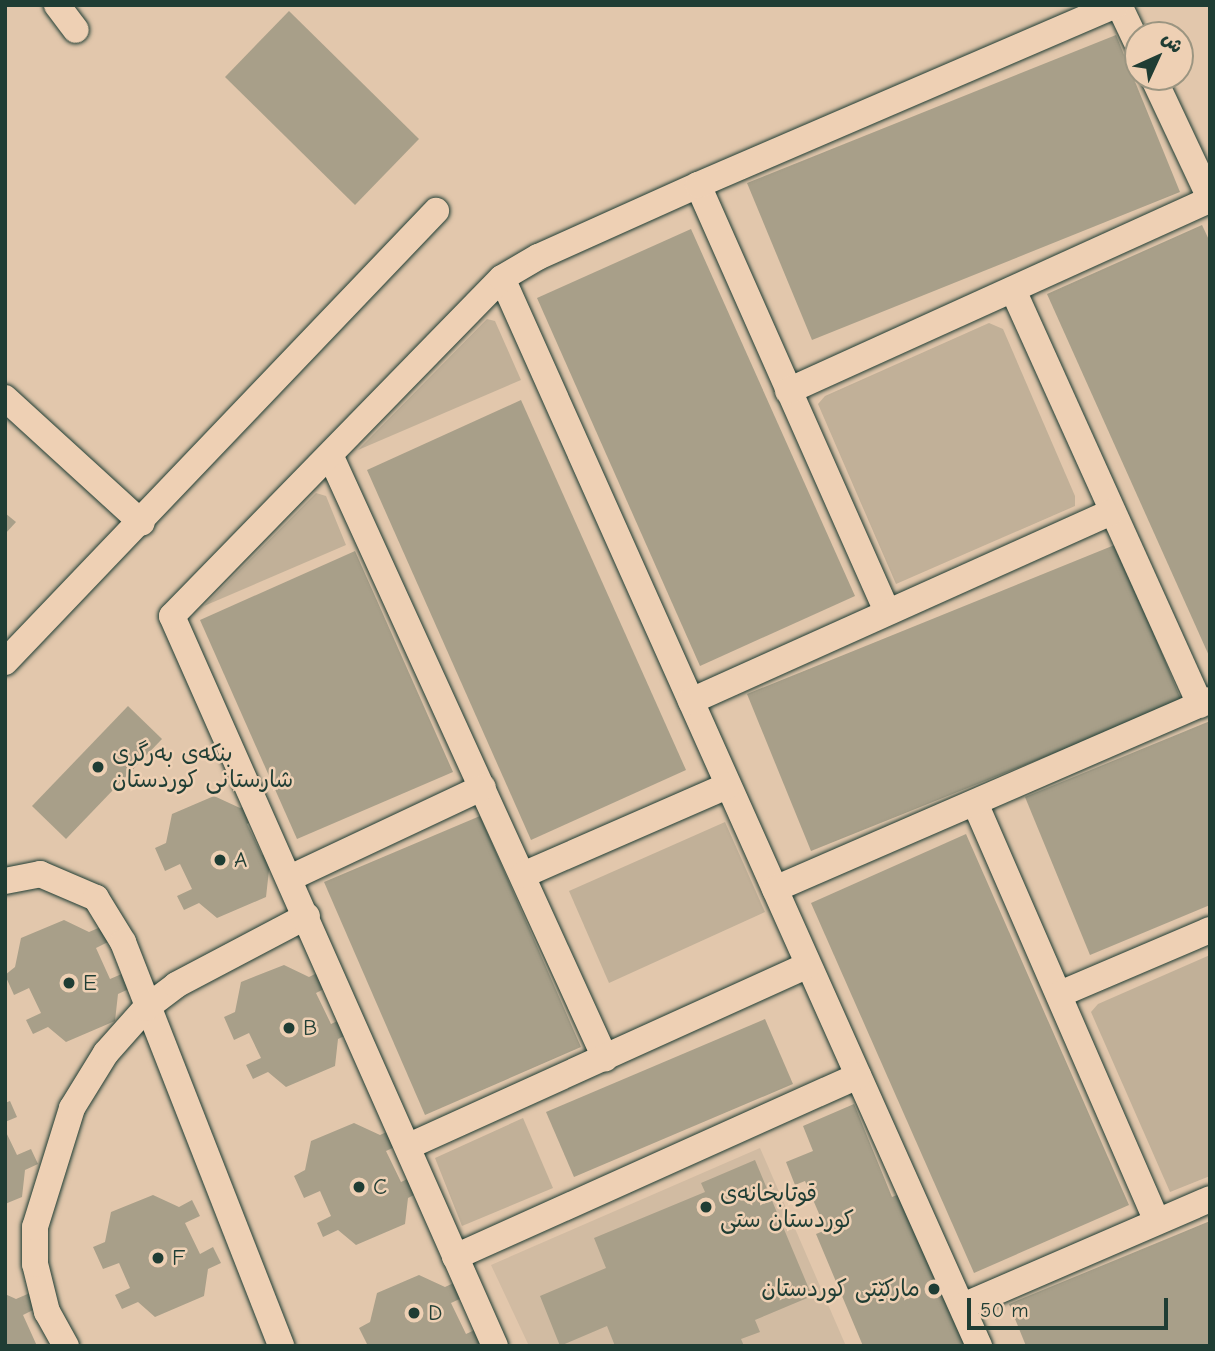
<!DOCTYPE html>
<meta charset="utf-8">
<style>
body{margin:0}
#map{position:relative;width:1215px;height:1351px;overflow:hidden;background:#e2c7ac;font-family:"Comic Neue","Playpen Sans Arabic",sans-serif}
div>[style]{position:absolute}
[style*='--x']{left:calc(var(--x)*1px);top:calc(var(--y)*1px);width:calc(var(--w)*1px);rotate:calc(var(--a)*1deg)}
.built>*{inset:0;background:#d1bba2}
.green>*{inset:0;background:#c1b098}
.building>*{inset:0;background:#a89f89}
.roads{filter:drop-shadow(0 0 2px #1f3d34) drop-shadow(0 0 2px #1f3d34)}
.minor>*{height:26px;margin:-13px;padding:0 13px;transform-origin:13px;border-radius:13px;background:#eed0b4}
.dots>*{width:19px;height:19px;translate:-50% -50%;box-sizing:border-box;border:4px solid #eed0b4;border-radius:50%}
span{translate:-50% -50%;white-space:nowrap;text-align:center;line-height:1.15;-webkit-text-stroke:5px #eed0b4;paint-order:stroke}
.poi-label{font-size:23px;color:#1f3d34}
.left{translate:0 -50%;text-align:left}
.right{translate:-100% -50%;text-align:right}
.frame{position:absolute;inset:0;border:7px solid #1f3d34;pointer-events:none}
.north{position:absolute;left:1124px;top:21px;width:70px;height:70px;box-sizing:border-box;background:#eed0b4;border:2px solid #9b9581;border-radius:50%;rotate:45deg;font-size:19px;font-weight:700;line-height:28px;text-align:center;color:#1f3d34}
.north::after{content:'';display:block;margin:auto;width:24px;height:32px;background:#1f3d34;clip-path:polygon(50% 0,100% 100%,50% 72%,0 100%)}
.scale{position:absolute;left:967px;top:1298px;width:201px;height:32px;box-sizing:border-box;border:4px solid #1f3d34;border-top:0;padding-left:9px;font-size:21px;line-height:24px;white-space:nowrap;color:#1f3d34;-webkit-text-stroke:5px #eed0b4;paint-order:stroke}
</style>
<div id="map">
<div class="built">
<div style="clip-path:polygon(760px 1148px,846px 1346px,529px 1346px,491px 1265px)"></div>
</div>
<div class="green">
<div style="clip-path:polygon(487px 319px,495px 321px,521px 380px,358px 450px)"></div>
<div style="clip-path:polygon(989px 323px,1003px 329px,1075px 496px,1075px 506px,896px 584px,818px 404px,825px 396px)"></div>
<div style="clip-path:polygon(316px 493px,326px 496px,346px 545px,204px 606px)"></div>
<div style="clip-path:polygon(725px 822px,765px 912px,609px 983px,569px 891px)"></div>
<div style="clip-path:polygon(1210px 955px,1210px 1176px,1170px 1192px,1091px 1012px,1098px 1004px)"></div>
<div style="clip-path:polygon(523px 1118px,553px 1188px,462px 1226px,435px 1158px)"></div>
</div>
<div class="building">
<div style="clip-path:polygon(289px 11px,419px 139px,355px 205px,225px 77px)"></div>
<div style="clip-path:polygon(1116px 35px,1180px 192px,812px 340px,747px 183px)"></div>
<div style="clip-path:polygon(1202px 225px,1210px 242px,1210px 658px,1047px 294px)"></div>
<div style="clip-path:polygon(691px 229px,855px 596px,700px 666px,537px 298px)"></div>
<div style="clip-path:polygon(521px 400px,686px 770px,531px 840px,367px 470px)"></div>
<div style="clip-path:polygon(5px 513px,16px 522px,5px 534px)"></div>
<div style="clip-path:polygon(1117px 544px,1182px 702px,811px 851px,747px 694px)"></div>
<div style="clip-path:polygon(355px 551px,453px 772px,297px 839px,200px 620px)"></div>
<div style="clip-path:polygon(128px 706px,162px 739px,66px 839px,32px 806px)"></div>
<div style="clip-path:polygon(1210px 721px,1210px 905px,1090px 955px,1025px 797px)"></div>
<div style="clip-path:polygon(214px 796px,240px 808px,254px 801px,261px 817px,247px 824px,262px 855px,275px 849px,282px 864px,269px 870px,266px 897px,217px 918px,199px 903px,184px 910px,177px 896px,192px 889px,180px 864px,165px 871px,155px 848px,166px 843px,172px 814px)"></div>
<div style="clip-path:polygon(480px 816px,581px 1047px,425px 1115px,324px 882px)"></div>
<div style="clip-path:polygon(966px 834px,1129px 1205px,974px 1273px,811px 903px)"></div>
<div style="clip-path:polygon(64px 920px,89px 932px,103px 926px,110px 941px,96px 948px,110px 979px,124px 973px,131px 988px,118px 994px,115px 1021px,66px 1042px,48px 1027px,33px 1034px,26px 1020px,41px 1013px,29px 988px,14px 995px,5px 975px,15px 967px,21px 938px)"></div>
<div style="clip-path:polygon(284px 965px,309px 977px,323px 970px,330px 986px,316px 993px,331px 1024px,344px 1018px,351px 1033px,338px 1039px,335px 1066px,286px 1087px,268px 1072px,253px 1079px,246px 1065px,261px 1058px,249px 1033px,234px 1040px,224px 1017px,235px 1012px,241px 982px)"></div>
<div style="clip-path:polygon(765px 1019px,793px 1084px,574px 1177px,546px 1112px)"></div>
<div style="clip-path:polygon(10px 1101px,17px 1117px,5px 1122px,5px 1103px)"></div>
<div style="clip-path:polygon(854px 1104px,892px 1197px,902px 1193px,965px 1346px,863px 1346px,816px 1234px,826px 1230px,805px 1181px,795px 1185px,786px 1162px,813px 1151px,803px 1126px)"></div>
<div style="clip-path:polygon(354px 1123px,380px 1135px,393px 1129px,401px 1144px,386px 1151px,401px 1182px,414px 1176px,422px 1191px,408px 1198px,405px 1224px,356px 1245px,338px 1230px,323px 1237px,317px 1223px,331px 1216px,320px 1191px,304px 1198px,294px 1176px,305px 1170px,311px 1141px)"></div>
<div style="clip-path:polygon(5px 1130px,17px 1155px,31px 1149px,38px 1164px,25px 1170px,22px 1197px,5px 1204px)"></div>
<div style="clip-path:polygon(755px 1160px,812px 1296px,755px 1320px,760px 1332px,741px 1339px,744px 1346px,615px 1346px,607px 1326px,560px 1346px,540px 1296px,606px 1268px,594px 1238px,705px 1192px,701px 1183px)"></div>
<div style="clip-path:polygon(153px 1195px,179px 1207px,192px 1200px,200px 1216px,185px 1223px,200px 1254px,213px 1247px,221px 1263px,208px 1269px,204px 1296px,155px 1317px,138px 1302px,122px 1309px,115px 1295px,130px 1288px,119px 1263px,103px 1269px,93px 1247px,105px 1242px,111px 1212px)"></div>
<div style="clip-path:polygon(1210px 1221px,1210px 1346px,1026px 1346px,1009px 1304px)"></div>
<div style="clip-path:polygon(419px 1275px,445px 1287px,458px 1281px,466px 1296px,451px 1303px,466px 1334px,479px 1328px,481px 1346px,368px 1346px,359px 1328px,370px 1322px,377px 1293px)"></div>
<div style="clip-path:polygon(30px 1293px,37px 1308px,23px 1315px,37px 1346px,5px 1346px,5px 1294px,16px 1299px)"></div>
</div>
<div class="roads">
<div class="minor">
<div style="--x:57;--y:5;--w:31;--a:53"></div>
<div style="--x:1119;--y:5;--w:44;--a:64.6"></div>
<div style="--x:1153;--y:77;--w:134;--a:64.8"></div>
<div style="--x:698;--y:185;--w:466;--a:66.1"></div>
<div style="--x:502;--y:278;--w:1170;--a:65.93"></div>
<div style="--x:1013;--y:290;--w:455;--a:65.7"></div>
<div style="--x:788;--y:391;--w:463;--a:-24.4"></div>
<div style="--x:5;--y:398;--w:185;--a:42.4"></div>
<div style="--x:331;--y:457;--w:661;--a:65.49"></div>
<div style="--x:5;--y:662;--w:624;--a:-46.3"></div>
<div style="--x:691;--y:701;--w:461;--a:-24.2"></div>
<div style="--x:975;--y:803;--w:456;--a:66.5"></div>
<div style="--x:523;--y:875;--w:223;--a:-23.6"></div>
<div style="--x:290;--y:878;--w:213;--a:-25.2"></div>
<div style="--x:5;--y:881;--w:36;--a:-11"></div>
<div style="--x:40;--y:874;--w:61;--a:23.2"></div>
<div style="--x:96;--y:898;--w:52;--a:58.5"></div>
<div style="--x:123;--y:942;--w:434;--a:68.6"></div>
<div style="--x:775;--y:889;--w:474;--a:-23.5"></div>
<div style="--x:1060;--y:994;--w:163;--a:-23.1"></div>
<div style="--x:409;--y:1146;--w:438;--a:-24.4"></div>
<div style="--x:455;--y:1257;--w:442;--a:-24.2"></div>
<div style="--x:963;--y:1306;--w:269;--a:-23.4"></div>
<div style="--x:66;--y:1346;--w:39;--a:-119"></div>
<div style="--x:47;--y:1312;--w:49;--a:-104"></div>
<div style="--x:35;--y:1264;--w:37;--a:-90"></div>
<div style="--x:35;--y:1227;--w:125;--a:-72.7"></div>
<div style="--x:72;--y:1108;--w:65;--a:-58.3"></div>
<div style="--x:106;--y:1053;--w:60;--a:-48.4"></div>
<div style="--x:146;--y:1008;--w:38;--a:-37"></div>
<div style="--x:176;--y:985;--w:148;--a:-27.8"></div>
<div style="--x:495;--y:1346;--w:798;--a:-113.87"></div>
<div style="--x:172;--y:616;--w:472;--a:-45.7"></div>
<div style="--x:502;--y:278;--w:42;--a:-30.3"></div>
<div style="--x:538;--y:257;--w:175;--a:-24.2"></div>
<div style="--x:698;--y:185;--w:455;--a:-23.3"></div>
</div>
</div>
<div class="dots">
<div style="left:98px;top:767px;background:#1f3d34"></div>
<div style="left:220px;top:860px;background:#1f3d34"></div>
<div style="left:69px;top:983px;background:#1f3d34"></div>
<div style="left:289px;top:1028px;background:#1f3d34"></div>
<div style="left:359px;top:1187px;background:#1f3d34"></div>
<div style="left:706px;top:1207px;background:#1f3d34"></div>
<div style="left:158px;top:1258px;background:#1f3d34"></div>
<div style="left:934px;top:1289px;background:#1f3d34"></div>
<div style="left:414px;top:1313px;background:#1f3d34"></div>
</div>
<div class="poi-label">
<span class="left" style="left:112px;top:767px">بنکەی بەرگری<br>شارستانی کوردستان</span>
<span class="left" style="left:234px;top:860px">A</span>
<span class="left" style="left:83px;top:983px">E</span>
<span class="left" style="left:303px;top:1028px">B</span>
<span class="left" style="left:373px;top:1187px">C</span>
<span class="left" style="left:720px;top:1207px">قوتابخانەی<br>کوردستان ستی</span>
<span class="left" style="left:172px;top:1258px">F</span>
<span class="right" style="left:920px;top:1289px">مارکێتی کوردستان</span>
<span class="left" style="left:428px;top:1313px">D</span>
</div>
<div class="frame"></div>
<div class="north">ش</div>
<div class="scale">50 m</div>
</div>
